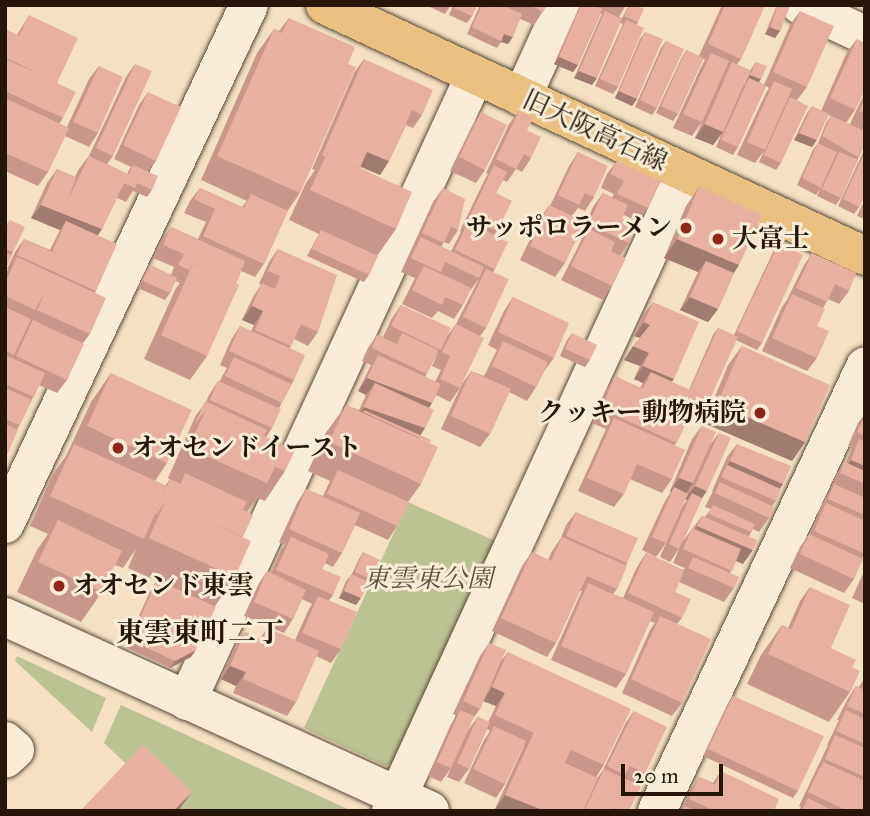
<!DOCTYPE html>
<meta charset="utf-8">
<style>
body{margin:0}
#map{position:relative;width:870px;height:816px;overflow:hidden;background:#f5e1c2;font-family:"IM FELL Great Primer","Noto Serif JP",serif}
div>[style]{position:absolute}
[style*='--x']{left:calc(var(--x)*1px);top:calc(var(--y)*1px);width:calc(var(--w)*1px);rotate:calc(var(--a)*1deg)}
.green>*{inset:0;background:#bcc393}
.roads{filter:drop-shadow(0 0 2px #594936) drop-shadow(0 0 2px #594936)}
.minor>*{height:38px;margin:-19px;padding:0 19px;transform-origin:19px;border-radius:19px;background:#f8ecd7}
.major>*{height:38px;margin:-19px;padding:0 19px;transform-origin:19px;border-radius:19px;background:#eac081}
.wall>*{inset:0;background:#c89789}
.shaded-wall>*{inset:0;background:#a27b6f}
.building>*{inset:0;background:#e8b09f}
.dots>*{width:19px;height:19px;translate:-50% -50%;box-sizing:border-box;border:4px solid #f8ecd7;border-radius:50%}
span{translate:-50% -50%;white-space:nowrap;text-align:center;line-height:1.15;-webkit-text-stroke:6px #f8ecd7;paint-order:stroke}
.street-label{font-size:26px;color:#251607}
.poi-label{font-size:26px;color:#251607;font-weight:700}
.right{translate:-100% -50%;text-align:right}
.left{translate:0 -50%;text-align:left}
.park-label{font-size:26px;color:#5a5338;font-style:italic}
.neighbourhood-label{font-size:28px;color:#251607;font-weight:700}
.frame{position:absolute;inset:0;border:7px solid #251607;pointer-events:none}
.scale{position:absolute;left:621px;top:764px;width:102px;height:32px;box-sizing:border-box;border:4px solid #251607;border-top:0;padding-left:9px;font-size:21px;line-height:24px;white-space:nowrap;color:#251607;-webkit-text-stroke:5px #f8ecd7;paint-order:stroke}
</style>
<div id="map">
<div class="green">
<div style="clip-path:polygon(408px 502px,500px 543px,399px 761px,386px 766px,304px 728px)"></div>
<div style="clip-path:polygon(17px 656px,106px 698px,92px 732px,15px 661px)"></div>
<div style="clip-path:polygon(121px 705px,352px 811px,176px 811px,104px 743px)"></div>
</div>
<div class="roads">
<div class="minor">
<div style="--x:800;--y:5;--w:72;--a:24.8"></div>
<div style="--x:522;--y:97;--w:101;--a:-65.5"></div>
<div style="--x:5;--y:524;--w:573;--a:-64.82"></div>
<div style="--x:5;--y:617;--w:467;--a:24.5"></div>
<div style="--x:187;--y:701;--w:689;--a:-65.29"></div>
<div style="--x:5;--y:741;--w:13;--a:42"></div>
<div style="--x:15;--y:750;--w:13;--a:138"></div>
<div style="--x:391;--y:811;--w:702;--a:-65.26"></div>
<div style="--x:657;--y:811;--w:491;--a:-64.9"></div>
</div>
<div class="major">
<div style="--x:325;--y:5;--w:595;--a:24.93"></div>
</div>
</div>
<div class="wall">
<div style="clip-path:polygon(428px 5px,451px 5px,445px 14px,428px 6px)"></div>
<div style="clip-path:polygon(453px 5px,477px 5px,472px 16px,467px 23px,449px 15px)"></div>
<div style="clip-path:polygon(480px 5px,547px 5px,534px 25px,520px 19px,508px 44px,501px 42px,497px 48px,467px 34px)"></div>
<div style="clip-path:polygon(580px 5px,626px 5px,619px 17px,622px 18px,629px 5px,638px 22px,636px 25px,618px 87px,613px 94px,595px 86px,623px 24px,620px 23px,597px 78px,592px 85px,574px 78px,600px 18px,602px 14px,601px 13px,578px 65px,573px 72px,554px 64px)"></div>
<div style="clip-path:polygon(722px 5px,765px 5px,741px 59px,737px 64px,744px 85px,751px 69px,756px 62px,761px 79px,759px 82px,764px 85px,790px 25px,800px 11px,807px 87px,797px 100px,781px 163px,776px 170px,759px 162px,764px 151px,755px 163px,737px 155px,765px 95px,769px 88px,766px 86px,738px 147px,733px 155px,716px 147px,722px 133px,713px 145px,695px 138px,710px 104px,702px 122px,692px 136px,673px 128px,701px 67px,705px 60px,703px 59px,678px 114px,673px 121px,656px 113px,682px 57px,686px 50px,699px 56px)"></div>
<div style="clip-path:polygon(777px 5px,790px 5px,780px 31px,775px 38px,765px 34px)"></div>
<div style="clip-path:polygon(29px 15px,57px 83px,63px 118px,59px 124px,67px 127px,89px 79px,99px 66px,98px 133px,89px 147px,65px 136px,48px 172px,38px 186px,5px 171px,5px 29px,17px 35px)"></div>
<div style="clip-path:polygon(289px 18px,348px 64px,300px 193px,288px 210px,264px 264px,255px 277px,241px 271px,207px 356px,190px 380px,144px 359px,176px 288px,180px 283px,175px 281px,170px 293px,165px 300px,138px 288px,145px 272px,150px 265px,171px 275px,174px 267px,153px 258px,161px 241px,171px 227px,198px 239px,206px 222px,184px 213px,190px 201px,200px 188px,242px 207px,247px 201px,201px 180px,257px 53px,274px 29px,279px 31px)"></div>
<div style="clip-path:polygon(645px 32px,637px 99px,632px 106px,615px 98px,640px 39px)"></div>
<div style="clip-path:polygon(857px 39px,855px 110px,846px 123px,850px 124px,865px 92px,865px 143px,841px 198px,836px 205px,817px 196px,834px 160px,821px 188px,816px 195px,797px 185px,813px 150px,818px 143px,826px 123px,831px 116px,828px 115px,812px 147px,794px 140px,807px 113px,812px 106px,821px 111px,847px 52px)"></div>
<div style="clip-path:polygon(666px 41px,657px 108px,652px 115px,635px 107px,661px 48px)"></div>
<div style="clip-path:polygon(364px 59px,422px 115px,413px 128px,406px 125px,389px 161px,380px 175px,360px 167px,360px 168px,396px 229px,377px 256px,369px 275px,364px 282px,307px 256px,319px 234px,289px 220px,306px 183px,315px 170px,312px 169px,354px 73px)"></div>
<div style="clip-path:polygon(135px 64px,113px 156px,107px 164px,127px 174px,131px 167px,114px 159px,139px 105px,148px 92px,156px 161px,148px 172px,152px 190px,147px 197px,133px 191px,126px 202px,117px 198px,102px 229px,98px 235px,96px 291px,95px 293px,90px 334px,83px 343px,67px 380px,57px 393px,39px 385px,17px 430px,5px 459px,5px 275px,8px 269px,7px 269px,15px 252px,24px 239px,50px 250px,60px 230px,31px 218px,47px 183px,57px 169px,75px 177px,79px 169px,89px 156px,126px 77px)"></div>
<div style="clip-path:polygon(evenodd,519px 111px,527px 130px,531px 158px,522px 172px,516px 169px,507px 182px,503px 180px,496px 193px,497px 231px,494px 235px,495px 269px,493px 272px,486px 328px,480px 336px,460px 388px,450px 402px,436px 395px,429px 408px,425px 428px,420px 435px,421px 484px,408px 502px,397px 526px,388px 540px,355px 525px,342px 553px,333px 567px,325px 563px,322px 569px,333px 595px,329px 600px,341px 649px,331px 663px,316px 656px,296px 702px,287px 716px,233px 693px,236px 686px,221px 679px,235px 645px,245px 632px,260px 639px,267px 628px,295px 640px,309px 609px,312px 604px,302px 599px,293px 619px,284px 633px,244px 616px,258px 585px,267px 571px,271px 573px,281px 550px,285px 545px,279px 542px,297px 503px,306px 489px,323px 496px,330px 481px,308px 471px,325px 434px,346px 405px,359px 410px,366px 395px,358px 391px,371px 365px,362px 361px,368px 348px,377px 335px,383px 337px,392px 318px,401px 305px,448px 335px,456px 324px,479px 279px,469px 292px,463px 305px,454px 319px,438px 311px,432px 318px,402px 304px,415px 278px,401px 272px,433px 202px,443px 188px,458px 230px,449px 244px,444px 242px,441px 247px,451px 251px,461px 232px,460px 231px,485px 179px,488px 174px,486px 173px,509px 124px,519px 111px,438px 353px,432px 366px,441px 370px,435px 382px,425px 377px,433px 361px,438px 353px)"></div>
<div style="clip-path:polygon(481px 112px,485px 170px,476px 183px,450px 171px,472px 126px)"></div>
<div style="clip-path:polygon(865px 148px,865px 195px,859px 207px,854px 214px,838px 206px)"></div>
<div style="clip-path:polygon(578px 152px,594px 197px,585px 211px,578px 208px,572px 216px,565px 263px,555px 277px,520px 260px,540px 219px,549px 205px,550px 206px,569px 166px)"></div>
<div style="clip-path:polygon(617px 161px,648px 208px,638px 222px,624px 215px,622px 218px,629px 243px,620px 256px,612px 286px,603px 300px,561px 280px,582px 239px,579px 238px,593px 207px,603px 193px,612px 198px,614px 194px,601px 188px,607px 174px)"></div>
<div style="clip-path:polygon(699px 187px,739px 265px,734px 273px,718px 309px,708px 322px,680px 310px,698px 272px,664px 258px,686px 206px)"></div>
<div style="clip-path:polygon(865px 199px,865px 219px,857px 216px)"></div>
<div style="clip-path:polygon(10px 220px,13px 252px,5px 270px,5px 227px)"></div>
<div style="clip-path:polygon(779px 243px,762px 343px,757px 350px,736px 340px,708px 403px,703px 410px,694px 406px,675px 445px,672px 479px,662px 493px,630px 479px,624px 494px,614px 507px,578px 491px,606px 429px,592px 423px,606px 390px,615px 376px,640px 388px,643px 383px,634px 379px,640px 366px,624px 360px,640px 338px,634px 336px,643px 315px,653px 302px,674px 379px,671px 382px,689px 390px,713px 335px,718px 328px,734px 335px,774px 250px)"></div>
<div style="clip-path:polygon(278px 249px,318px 332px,308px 346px,294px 339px,290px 348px,294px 380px,279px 408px,272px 428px,266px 437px,285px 471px,265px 501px,257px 498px,247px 512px,235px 577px,215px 606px,191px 657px,170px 668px,125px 647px,152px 587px,157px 581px,128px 568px,136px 549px,123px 568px,115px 565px,102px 592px,81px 622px,17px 592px,37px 550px,48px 534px,30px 526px,53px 474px,66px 456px,91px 402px,111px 373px,167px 463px,155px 481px,165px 486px,170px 479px,168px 478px,196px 415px,206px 402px,209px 395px,218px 381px,219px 382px,227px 368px,220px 365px,231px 340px,240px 326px,251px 331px,254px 325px,242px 320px,253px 297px,261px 285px,259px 284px,269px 262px)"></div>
<div style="clip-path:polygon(812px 253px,849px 291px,839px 304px,828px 299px,823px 308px,817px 326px,817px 358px,807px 371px,762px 351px,782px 307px,787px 300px,803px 267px)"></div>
<div style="clip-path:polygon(513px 297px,554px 358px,544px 371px,536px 387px,527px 401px,509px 392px,490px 434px,480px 447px,441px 429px,462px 384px,471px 371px,484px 376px,497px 350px,488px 345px,504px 311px)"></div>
<div style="clip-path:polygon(572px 333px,590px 360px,585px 367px,560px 356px,567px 340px)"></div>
<div style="clip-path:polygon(742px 346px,805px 442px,792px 461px,704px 423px,728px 365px)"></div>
<div style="clip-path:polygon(865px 414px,865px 554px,862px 558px,854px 579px,844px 593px,790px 568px,800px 547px,809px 534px,819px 513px,818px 512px,825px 498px,832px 488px,831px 487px,836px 475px,846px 462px,852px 448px,848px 446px,858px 423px)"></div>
<div style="clip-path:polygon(702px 426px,709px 446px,719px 433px,702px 498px,683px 541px,702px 516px,705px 517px,711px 509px,705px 507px,713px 491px,712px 491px,727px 457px,737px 444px,783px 484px,780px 488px,776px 501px,772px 506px,769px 518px,759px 532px,753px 529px,749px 536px,743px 564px,736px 561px,730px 573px,734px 588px,724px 602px,679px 582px,675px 592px,682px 618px,677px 624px,682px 703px,672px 716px,622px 693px,650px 630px,655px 623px,650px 621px,626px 674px,616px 688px,551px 660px,579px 597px,582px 591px,580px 591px,556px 643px,547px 657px,492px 631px,522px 566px,532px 552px,548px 560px,552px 551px,561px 538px,566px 525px,576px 512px,627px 563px,617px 589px,613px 594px,623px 598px,637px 567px,646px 553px,683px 570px,685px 568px,673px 563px,679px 549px,670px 562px,660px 557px,682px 507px,687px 500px,685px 499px,666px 543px,656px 557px,642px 550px,665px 501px,671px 492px,670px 491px,692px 439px)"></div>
<div style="clip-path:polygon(363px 552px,371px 579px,356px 605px,339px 598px,346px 581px,352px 574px,359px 559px)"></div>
<div style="clip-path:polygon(865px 569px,865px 604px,852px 598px)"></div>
<div style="clip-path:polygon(810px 587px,831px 648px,852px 667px,850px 692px,829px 722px,747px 684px,761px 655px,782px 625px,788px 628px,800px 601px)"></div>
<div style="clip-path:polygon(489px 643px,501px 661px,508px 652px,604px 765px,596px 777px,598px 777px,603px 770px,625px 724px,634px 711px,645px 773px,637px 784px,629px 811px,494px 811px,524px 746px,523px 746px,505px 784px,496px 798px,464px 783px,484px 740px,490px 731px,487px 729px,469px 769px,459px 782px,447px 777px,468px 730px,478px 717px,488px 722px,496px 706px,483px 701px,480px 709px,472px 720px,451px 768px,441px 782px,428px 776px,451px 724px,457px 716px,453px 714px,480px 656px)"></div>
<div style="clip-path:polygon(865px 677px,865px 811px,799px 811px,801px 807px,799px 806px,828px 745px,827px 745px,839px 720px,837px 720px,847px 700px,856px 686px,859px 687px)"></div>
<div style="clip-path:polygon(733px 696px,798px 791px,793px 798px,703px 756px,728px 703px)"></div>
<div style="clip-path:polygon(721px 771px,774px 811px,681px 811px,690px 791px,699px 777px,713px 783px)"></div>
</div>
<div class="shaded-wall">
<div style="clip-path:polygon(770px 27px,780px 31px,775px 38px,765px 34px)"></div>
<div style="clip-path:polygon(504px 34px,513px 37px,508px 44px,501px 42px)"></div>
<div style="clip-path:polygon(559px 57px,578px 65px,573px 72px,554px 64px)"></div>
<div style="clip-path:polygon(579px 71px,597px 78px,592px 85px,574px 78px)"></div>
<div style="clip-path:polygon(750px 75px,761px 79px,756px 86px,749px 78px,745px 82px)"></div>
<div style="clip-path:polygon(619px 91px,637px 99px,632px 106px,615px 98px)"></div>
<div style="clip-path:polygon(705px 124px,723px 132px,713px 145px,695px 138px)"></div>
<div style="clip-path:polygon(799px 133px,817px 140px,812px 147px,794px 140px)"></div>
<div style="clip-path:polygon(367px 152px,389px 161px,380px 175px,358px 165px)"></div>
<div style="clip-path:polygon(41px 205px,102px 229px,93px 242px,66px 221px,60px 230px,31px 218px)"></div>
<div style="clip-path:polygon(677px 239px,739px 265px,726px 284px,706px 261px,698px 272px,664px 258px)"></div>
<div style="clip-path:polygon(690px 297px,718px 309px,708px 322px,680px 310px)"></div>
<div style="clip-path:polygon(252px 306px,263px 311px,254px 325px,242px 320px)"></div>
<div style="clip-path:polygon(644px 322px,650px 325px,641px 338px,634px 336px)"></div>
<div style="clip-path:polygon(633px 346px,649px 353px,640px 366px,624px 360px)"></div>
<div style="clip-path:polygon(643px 366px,674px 379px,664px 392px,651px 372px,643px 383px,634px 379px)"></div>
<div style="clip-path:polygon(367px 378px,432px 403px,423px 417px,375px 383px,366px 395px,358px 391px)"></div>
<div style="clip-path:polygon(717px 404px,805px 442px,792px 461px,704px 423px)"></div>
<div style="clip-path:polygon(364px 407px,425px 428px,416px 442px,354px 421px)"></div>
<div style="clip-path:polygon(851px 460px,865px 466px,865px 483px,841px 473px)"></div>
<div style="clip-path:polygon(730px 461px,783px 484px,774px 498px,726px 467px)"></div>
<div style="clip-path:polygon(679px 478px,693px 483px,683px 497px,674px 487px,671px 492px,670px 491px)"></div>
<div style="clip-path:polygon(695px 486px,707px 491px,698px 504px,692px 493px,687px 500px,685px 499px)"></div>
<div style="clip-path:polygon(697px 526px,753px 550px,743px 564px,687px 539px)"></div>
<div style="clip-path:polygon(344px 591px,361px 598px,356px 605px,339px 598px)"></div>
<div style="clip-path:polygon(196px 650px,191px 657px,170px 668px,175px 661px)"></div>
<div style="clip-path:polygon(230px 666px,246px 672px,236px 686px,221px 679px)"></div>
<div style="clip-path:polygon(492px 687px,505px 693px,496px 706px,483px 701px)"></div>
<div style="clip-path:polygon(192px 792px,178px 811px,173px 811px)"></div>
<div style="clip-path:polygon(505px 795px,545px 811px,494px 811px)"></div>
</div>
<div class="building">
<div style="clip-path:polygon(455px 5px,477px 5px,472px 16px,454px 8px)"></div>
<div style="clip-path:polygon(482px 5px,502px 5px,522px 14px,513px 37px,504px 34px,501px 41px,472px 27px)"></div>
<div style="clip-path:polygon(530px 5px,547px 5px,543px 12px)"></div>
<div style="clip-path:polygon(581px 5px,593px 5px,602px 9px,578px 65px,559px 57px)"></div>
<div style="clip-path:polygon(630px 5px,636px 5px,644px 9px,638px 22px,624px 16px)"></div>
<div style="clip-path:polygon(725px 5px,765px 5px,741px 59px,708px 44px)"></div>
<div style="clip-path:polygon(778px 5px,790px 5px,780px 31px,770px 27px)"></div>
<div style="clip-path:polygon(605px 11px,622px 19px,597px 78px,579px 71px)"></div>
<div style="clip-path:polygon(800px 11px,834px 26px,807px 87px,773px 72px)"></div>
<div style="clip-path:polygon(29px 15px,78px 38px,57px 83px,76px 92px,63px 118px,5px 91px,5px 59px,39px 74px,5px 57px,5px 29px,19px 36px)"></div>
<div style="clip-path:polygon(289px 18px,355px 47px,348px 64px,356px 67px,300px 193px,217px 156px,274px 29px,282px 33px)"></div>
<div style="clip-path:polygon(626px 20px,644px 28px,618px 87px,600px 79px)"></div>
<div style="clip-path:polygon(645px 32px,663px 39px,637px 99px,619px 91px)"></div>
<div style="clip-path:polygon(857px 39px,865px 43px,865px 90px,855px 110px,830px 98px)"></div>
<div style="clip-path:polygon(666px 41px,684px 49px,657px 108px,640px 100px)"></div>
<div style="clip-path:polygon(686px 50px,703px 58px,678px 114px,661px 106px)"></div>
<div style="clip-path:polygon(711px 53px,729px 61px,702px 122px,683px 114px)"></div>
<div style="clip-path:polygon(364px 59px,433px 90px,422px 115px,412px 110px,389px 161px,367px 152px,360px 168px,327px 153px,325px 157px,322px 155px)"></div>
<div style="clip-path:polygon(732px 62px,750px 70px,723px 132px,705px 124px)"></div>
<div style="clip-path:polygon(756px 62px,767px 66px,761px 79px,750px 75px)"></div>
<div style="clip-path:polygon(135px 64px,152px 71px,113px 156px,96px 148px)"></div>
<div style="clip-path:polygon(99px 66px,123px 77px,98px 133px,73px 122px)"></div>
<div style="clip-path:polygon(749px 78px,766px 86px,738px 147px,721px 140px)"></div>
<div style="clip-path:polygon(774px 81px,792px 89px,765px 150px,747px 142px)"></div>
<div style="clip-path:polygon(148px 92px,181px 107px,156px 161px,123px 145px)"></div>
<div style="clip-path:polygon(790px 97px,808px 106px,781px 163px,764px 155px)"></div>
<div style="clip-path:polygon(5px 98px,69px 128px,48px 172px,5px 153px)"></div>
<div style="clip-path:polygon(865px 99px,865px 113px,859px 111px)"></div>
<div style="clip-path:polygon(812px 106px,829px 114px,817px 140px,799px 133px)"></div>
<div style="clip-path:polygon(519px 111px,533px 118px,527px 130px,541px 137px,531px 158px,524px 154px,516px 169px,496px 159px)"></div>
<div style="clip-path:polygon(481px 112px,507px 125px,485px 170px,459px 157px)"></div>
<div style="clip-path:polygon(831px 116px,865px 131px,865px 143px,858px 157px,822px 136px)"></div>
<div style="clip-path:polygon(818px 143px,837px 152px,821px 188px,802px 178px)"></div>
<div style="clip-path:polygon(578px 152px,608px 166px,594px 197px,585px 193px,579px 205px,558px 195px)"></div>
<div style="clip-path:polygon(839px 152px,858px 160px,841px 198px,822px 189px)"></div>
<div style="clip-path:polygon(865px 152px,865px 195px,859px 207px,843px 199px)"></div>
<div style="clip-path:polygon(327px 153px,412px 192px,396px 229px,310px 190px)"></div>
<div style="clip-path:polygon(89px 156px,139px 179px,135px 188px,124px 183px,102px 229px,41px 205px,57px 169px,76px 178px,68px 200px)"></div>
<div style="clip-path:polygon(617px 161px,660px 181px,648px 208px,617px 194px,624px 181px,610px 174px)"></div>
<div style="clip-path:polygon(133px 165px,158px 176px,152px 190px,137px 183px,139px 179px,129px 175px)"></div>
<div style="clip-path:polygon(494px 165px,507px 172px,496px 193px,512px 201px,497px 231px,469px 218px)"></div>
<div style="clip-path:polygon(699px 187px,762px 215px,739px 265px,677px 239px)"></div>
<div style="clip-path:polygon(200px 188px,244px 208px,251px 194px,288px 211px,264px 264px,203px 236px,215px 209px,194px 199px)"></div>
<div style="clip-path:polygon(443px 188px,465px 199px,458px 230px,451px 227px,444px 243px,422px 233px)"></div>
<div style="clip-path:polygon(603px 193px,628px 205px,622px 218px,637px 226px,629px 243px,588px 224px)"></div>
<div style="clip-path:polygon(549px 205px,585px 222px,565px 263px,530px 246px)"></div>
<div style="clip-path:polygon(10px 220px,25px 227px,13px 252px,5px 249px,5px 230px)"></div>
<div style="clip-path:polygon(66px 221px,117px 244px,96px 291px,17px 255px,24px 239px,52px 252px)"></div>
<div style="clip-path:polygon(468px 222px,508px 242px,495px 269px,455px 250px)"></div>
<div style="clip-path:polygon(171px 227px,245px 261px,236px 284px,193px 264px,189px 270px,178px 265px,184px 254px,163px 245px)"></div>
<div style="clip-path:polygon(589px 229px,615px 242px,611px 251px,626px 258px,612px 286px,571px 266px)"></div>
<div style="clip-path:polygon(321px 230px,378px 256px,369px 275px,312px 249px)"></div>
<div style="clip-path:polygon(421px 237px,484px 267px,479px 278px,445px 262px,441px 272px,411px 258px)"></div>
<div style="clip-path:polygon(779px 243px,803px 255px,762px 343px,737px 331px)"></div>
<div style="clip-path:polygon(278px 249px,337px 275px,318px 332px,301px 324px,291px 346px,255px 330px,263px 311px,252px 306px,262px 283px,275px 289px,280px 276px,268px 271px)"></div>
<div style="clip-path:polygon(5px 252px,12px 255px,5px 270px)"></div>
<div style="clip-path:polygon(812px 253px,856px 273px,849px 291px,835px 284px,827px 302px,796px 288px)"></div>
<div style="clip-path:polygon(17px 257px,106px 298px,90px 334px,37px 310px,45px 292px,35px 310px,5px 296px,5px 283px)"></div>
<div style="clip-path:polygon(706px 261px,734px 273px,718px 309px,690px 297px)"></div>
<div style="clip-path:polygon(193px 264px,239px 285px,207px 356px,161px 335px)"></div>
<div style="clip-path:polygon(150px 265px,177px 278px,170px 293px,143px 281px)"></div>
<div style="clip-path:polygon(424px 266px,471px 288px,463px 305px,445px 297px,442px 305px,412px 290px)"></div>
<div style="clip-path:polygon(486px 269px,509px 279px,486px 328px,463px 317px)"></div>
<div style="clip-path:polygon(792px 294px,825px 309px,817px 326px,829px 331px,817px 358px,772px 338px)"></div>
<div style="clip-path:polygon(513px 297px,569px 323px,554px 358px,498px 332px)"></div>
<div style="clip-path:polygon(653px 302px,699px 322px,674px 379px,643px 366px,649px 353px,633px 346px,650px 325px,644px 322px)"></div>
<div style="clip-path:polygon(401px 305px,451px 328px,441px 350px,391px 326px)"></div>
<div style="clip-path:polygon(5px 307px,31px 319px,14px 355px,5px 351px)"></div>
<div style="clip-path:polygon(33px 320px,84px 344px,67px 380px,16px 356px)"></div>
<div style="clip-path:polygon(456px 324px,484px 338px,460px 388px,440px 379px,450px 356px,442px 352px)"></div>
<div style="clip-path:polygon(240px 326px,305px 355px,294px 380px,229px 351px)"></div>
<div style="clip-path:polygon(718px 328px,738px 337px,708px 403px,697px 398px,699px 394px,690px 390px)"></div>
<div style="clip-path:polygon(402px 333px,438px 350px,427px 374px,372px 348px,377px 335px,397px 344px)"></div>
<div style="clip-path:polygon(572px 333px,597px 345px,590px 360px,565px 349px)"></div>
<div style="clip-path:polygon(503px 341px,548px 362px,536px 387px,492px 366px)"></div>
<div style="clip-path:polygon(742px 346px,830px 385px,805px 442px,717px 404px)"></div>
<div style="clip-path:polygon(5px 355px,45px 373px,34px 397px,5px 384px)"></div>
<div style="clip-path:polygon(378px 355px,441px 384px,432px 403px,367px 378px)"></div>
<div style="clip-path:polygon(234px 357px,291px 384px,282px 403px,225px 376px)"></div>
<div style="clip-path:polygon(471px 371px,511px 389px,490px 434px,451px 416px)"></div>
<div style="clip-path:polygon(651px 372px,699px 394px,677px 443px,601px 409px,615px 376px,643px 389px)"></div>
<div style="clip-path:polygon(111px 373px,192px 410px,167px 463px,87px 426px)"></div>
<div style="clip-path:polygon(218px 381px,281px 409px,272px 428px,210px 400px)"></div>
<div style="clip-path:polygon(375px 383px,434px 410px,425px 428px,364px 407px)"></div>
<div style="clip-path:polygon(5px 388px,32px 400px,20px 425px,5px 419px)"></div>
<div style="clip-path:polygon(205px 401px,267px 430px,264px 436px,206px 410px,195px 424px)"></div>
<div style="clip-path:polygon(346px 405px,438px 447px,421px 484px,329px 442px)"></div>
<div style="clip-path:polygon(206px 410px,295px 450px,285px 471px,275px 467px,267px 483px,188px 448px)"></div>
<div style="clip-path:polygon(364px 410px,431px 440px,430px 443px,363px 412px)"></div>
<div style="clip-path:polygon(865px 416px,865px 436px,857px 432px)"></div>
<div style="clip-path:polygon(614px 418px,685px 450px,672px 479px,637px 464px,624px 494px,587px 478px)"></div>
<div style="clip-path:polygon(5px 424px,18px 430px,5px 459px)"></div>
<div style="clip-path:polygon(702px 426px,716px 432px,693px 483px,679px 478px)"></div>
<div style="clip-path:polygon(719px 433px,731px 438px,707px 491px,695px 486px)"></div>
<div style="clip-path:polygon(859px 439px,865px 441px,865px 466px,851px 460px)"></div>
<div style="clip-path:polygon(74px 444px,167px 486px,144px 539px,50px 496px)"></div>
<div style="clip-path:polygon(737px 444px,791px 466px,783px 484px,730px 461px)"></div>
<div style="clip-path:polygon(845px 462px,865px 471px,865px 484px,840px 473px)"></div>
<div style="clip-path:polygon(727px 465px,781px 489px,776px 501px,721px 477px)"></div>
<div style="clip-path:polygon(338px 470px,409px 502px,397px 526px,327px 494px)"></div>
<div style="clip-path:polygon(185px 473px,247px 502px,243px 510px,253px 515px,243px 537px,165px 502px,156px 515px,155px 514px,170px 479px,181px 484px)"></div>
<div style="clip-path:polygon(720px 482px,774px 507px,769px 518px,715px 493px)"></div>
<div style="clip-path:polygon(834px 484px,865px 498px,865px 515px,828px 499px)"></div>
<div style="clip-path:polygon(674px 487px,688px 494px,666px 543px,652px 537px)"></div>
<div style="clip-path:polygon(306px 489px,360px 513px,342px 553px,289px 529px)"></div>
<div style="clip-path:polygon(692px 493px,702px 498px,679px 549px,669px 544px)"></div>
<div style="clip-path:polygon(165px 502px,251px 541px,235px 577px,149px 538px)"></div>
<div style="clip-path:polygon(826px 503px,865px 521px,865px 554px,814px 531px)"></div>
<div style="clip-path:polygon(713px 505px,755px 524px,751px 532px,709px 514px)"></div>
<div style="clip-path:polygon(576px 512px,638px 538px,627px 563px,566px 536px)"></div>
<div style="clip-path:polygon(702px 516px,757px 540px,753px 550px,697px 526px)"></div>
<div style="clip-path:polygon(58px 520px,122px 551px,102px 592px,38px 562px)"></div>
<div style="clip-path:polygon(692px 528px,741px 549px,732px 571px,683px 549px)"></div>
<div style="clip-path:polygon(809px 534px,863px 559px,854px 579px,800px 554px)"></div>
<div style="clip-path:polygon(291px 537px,329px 554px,322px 569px,341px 577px,333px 595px,276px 570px)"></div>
<div style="clip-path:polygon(562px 537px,627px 566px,617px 589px,587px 576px,556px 643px,501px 618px,532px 552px,551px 561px)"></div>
<div style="clip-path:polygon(363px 552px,380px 560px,371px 579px,355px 572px)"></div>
<div style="clip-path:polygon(646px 553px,684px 571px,675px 592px,691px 599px,682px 618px,628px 593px)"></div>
<div style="clip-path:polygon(693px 557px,739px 577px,734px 588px,688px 568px)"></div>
<div style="clip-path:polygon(267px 571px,306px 590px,293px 619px,254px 602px)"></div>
<div style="clip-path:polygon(351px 574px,369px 582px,361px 598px,344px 591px)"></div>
<div style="clip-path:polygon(157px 580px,216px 607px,196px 650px,175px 661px,130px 640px)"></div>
<div style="clip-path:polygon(588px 583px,654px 612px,626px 674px,561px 646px)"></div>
<div style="clip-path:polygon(810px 587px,850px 605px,831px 648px,791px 630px)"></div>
<div style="clip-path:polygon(318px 596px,357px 612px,341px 649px,302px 633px)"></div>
<div style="clip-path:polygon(660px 616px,711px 639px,682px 703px,631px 679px)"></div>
<div style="clip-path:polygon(782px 625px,856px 660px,852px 667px,860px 671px,850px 692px,768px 654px)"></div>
<div style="clip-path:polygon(267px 628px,319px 651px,296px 702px,243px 679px,246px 672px,230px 666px,245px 632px,262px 639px)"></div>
<div style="clip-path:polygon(489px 643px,506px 650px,480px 709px,463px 701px)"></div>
<div style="clip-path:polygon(508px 652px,631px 709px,604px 765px,571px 750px,572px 747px,535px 730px,534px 733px,495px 715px,505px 693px,492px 687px)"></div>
<div style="clip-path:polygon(856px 686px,865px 690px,865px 714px,847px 706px)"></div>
<div style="clip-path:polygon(733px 696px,824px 736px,798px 791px,708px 749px)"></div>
<div style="clip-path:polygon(460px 710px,474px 716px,451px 768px,437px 762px)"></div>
<div style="clip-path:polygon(846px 710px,865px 719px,865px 744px,836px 731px)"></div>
<div style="clip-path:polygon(634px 711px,667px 727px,645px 773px,630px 766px,625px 775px,607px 766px)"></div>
<div style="clip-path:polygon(478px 717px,490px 722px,469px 769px,457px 763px)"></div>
<div style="clip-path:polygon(494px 726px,526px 741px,505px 784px,473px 769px)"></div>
<div style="clip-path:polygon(535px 730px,572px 747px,565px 763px,598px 778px,583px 811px,545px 811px,505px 795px)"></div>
<div style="clip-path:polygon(835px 735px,865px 748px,865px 777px,825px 759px)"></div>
<div style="clip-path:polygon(143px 745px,192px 792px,173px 811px,80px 811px)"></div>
<div style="clip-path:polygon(823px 762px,865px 781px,865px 811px,848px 811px,808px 792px)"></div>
<div style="clip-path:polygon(604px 769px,641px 786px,629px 811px,621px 811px,615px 808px,613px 811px,584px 811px)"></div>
<div style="clip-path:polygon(721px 771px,779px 799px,774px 811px,715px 811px,689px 799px,699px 777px,715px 785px)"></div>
<div style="clip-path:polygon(808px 798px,834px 811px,802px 811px)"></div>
<div style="clip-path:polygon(685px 806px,696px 811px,682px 811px)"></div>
</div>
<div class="dots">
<div style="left:686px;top:228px;background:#8f2418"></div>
<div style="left:718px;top:239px;background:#8f2418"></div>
<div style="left:760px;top:413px;background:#8f2418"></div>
<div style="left:118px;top:448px;background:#8f2418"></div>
<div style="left:59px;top:586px;background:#8f2418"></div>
</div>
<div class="street-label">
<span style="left:595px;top:131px;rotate:25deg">旧大阪高石線</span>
</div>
<div class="poi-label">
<span class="right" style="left:672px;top:228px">サッポロラーメン</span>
<span class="left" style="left:732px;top:239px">大富士</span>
<span class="right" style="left:746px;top:413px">クッキー動物病院</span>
<span class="left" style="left:132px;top:448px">オオセンドイースト</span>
<span class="left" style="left:73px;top:586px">オオセンド東雲</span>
</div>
<div class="park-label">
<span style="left:428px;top:579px">東雲東公園</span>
</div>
<div class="neighbourhood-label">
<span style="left:200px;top:633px">東雲東町二丁</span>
</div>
<div class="frame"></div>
<div class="scale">20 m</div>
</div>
